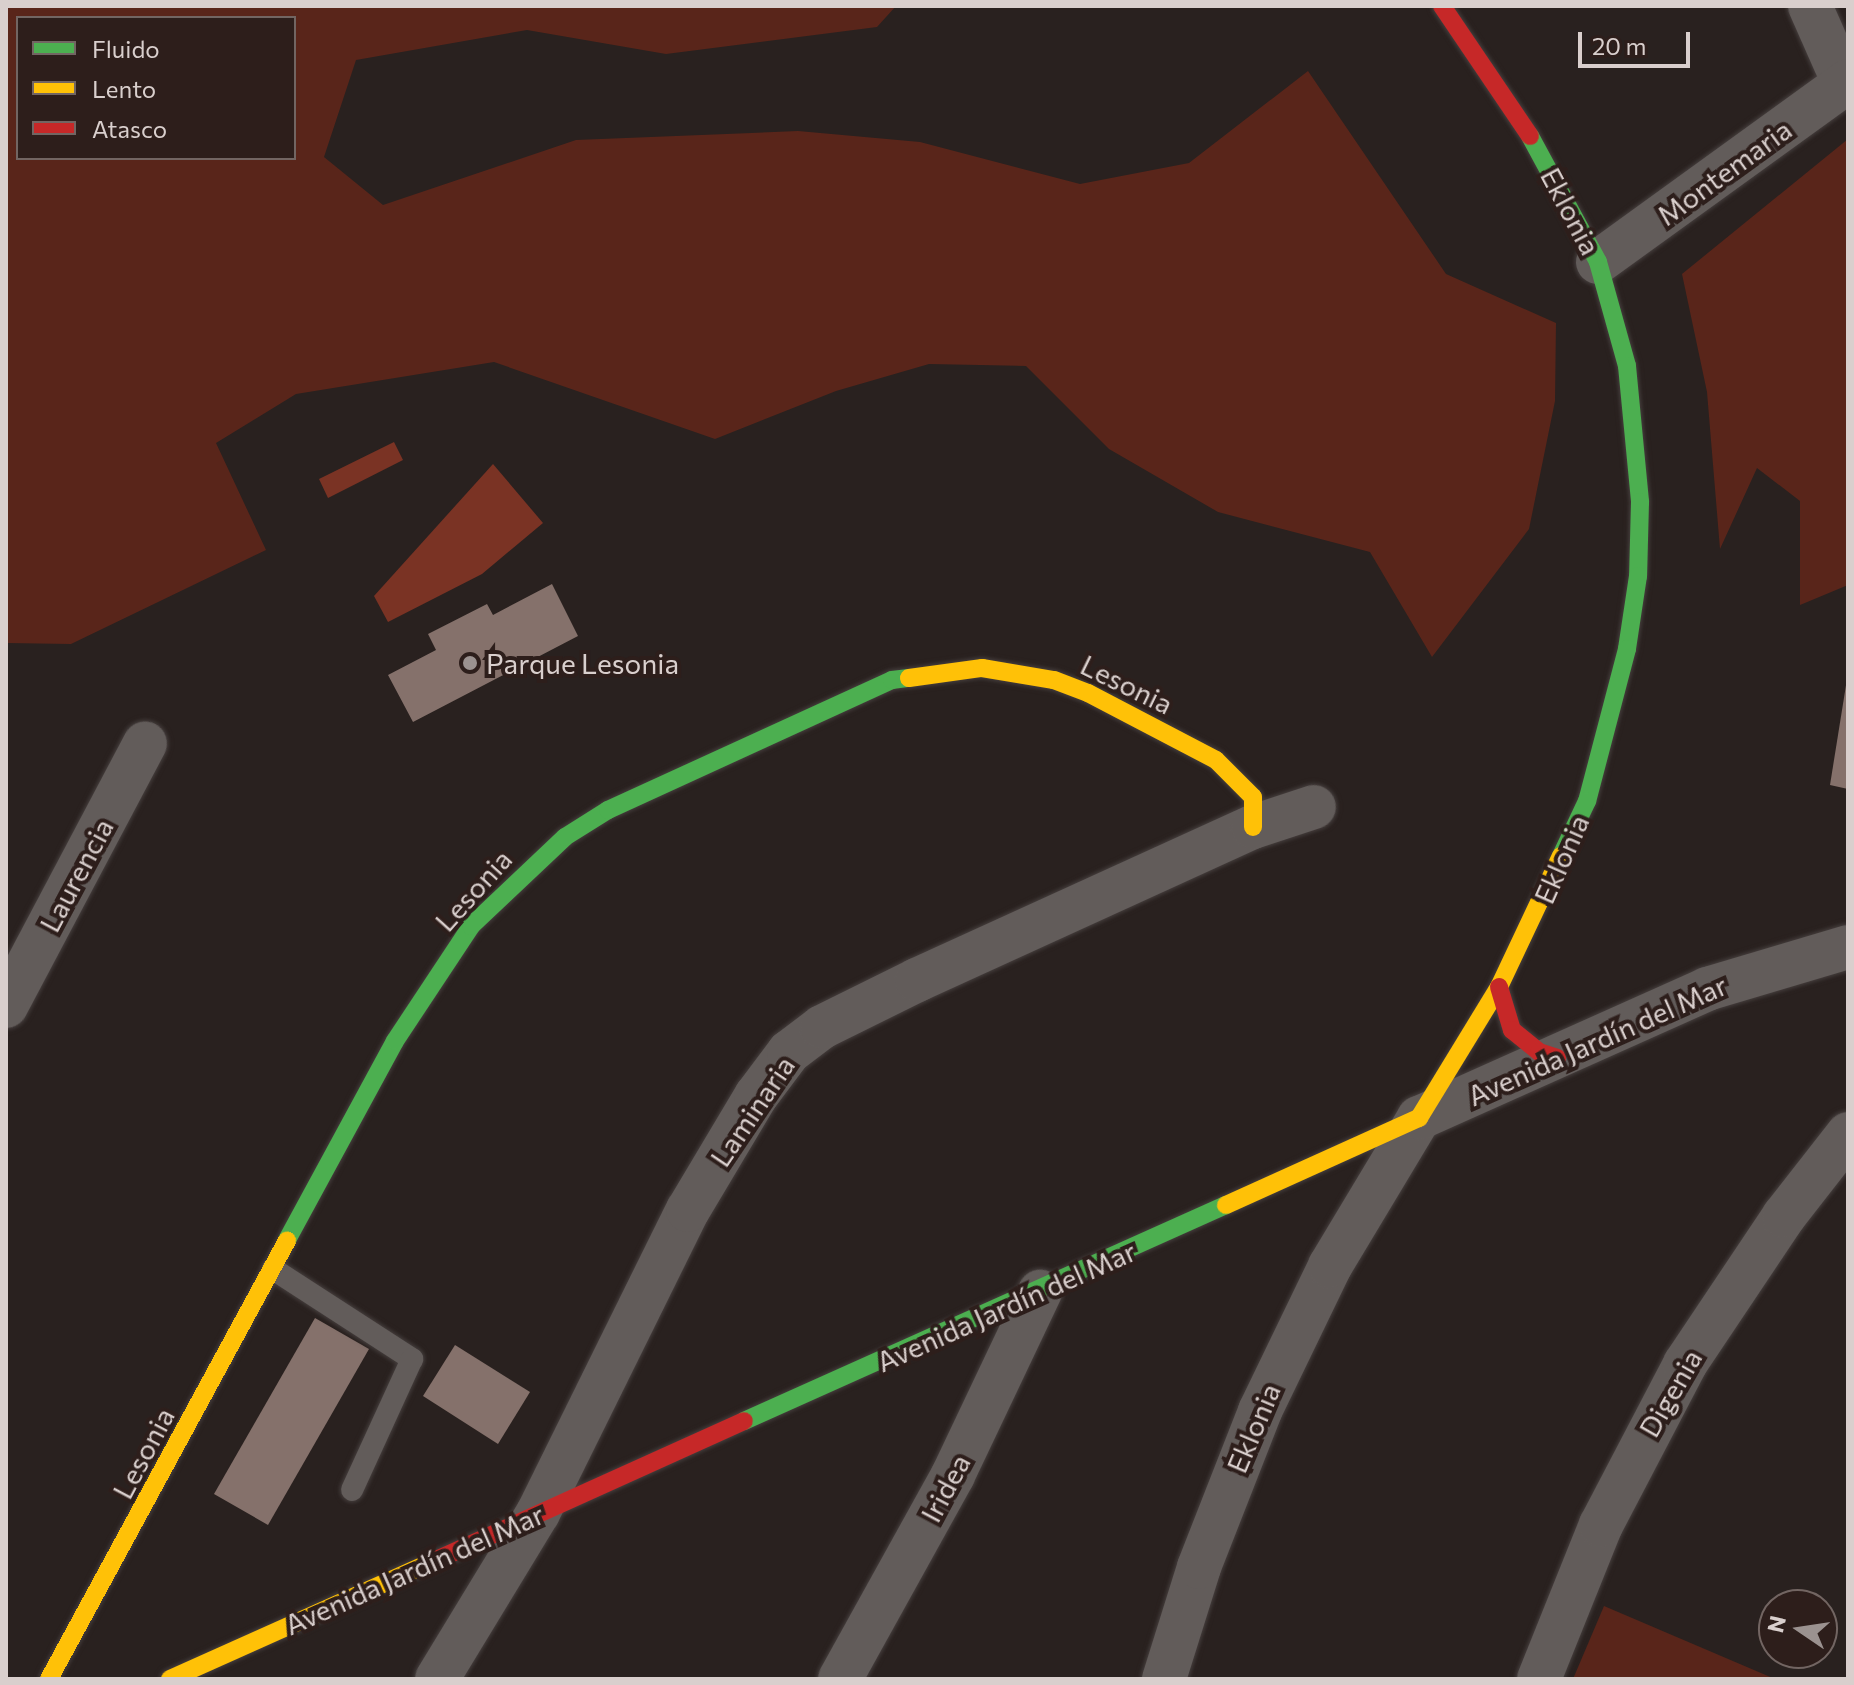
<!DOCTYPE html>
<meta charset="utf-8">
<style>
body{margin:0}
#map{position:relative;width:1854px;height:1685px;overflow:hidden;background:#29211f;font-family:Commissioner,sans-serif}
div>[style]{position:absolute}
[style*='--x']{left:calc(var(--x)*1px);top:calc(var(--y)*1px);width:calc(var(--w)*1px);rotate:calc(var(--a)*1deg)}
.green>*{inset:0;background:#59251a}
.water>*{inset:0;background:#7a3324}
.building>*{inset:0;background:#85716b}
.roads{filter:drop-shadow(0 0 2px #453e3d) drop-shadow(0 0 2px #453e3d)}
.lane>*{height:22px;margin:-11px;padding:0 11px;transform-origin:11px;border-radius:11px;background:#625c5a}
.street>*{height:44px;margin:-22px;padding:0 22px;transform-origin:22px;border-radius:22px;background:#625c5a}
.fast>*{height:18px;margin:-9px;padding:0 9px;transform-origin:9px;border-radius:9px;background:#4caf50}
.slow>*{height:18px;margin:-9px;padding:0 9px;transform-origin:9px;border-radius:9px;background:#ffc107}
.jam>*{height:18px;margin:-9px;padding:0 9px;transform-origin:9px;border-radius:9px;background:#c62828}
.dots>*{width:22px;height:22px;translate:-50% -50%;box-sizing:border-box;border:4px solid #2d1e1b;border-radius:50%}
span{translate:-50% -50%;white-space:nowrap;text-align:center;line-height:1.15;-webkit-text-stroke:8px #2d1e1b;paint-order:stroke}
.street-label{font-size:28px;color:#d9cfcd}
.poi-label{font-size:28px;color:#d9cfcd}
.left{translate:0 -50%;text-align:left}
.frame{position:absolute;inset:0;border:8px solid #d9cfcd;pointer-events:none}
.legend{position:absolute;left:16px;top:16px;width:280px;height:144px;box-sizing:border-box;background:#2d1e1b;border:2px solid #726562;margin:0;padding:10px 14px;list-style:none;font-size:24px;color:#d9cfcd}
.legend li{display:flex;align-items:center;gap:16px;height:40px}
.legend b{width:40px;border:2px solid #726562}
.north{position:absolute;left:1758px;top:1589px;width:80px;height:80px;box-sizing:border-box;background:#2d1e1b;border:2px solid #726562;border-radius:50%;rotate:283deg;font-size:22px;font-weight:700;line-height:32px;text-align:center;color:#d9cfcd}
.north::after{content:'';display:block;margin:auto;width:28px;height:36px;background:#9b9290;clip-path:polygon(50% 0,100% 100%,50% 72%,0 100%)}
.scale{position:absolute;left:1578px;top:32px;width:112px;height:36px;box-sizing:border-box;border:4px solid #d9cfcd;border-top:0;padding-left:10px;font-size:24px;line-height:28px;white-space:nowrap;color:#d9cfcd;-webkit-text-stroke:6px #2d1e1b;paint-order:stroke}
</style>
<div id="map">
<div class="green">
<div style="clip-path:polygon(evenodd,6px 6px,896px 6px,877px 27px,666px 54px,527px 30px,356px 60px,324px 157px,383px 205px,576px 140px,798px 131px,920px 142px,1080px 184px,1189px 163px,1308px 71px,1446px 274px,1556px 323px,1555px 401px,1529px 529px,1432px 657px,1370px 552px,1218px 512px,1109px 449px,1026px 366px,929px 364px,836px 391px,715px 439px,494px 362px,296px 394px,216px 443px,266px 550px,71px 644px,6px 643px,6px 6px,18px 18px,294px 18px,294px 158px,18px 158px,18px 18px)"></div>
<div style="clip-path:polygon(1848px 139px,1848px 585px,1800px 605px,1800px 501px,1757px 468px,1720px 549px,1707px 392px,1682px 274px)"></div>
<div style="clip-path:polygon(1604px 1606px,1775px 1679px,1573px 1679px)"></div>
</div>
<div class="water">
<div style="clip-path:polygon(394px 442px,403px 460px,328px 498px,319px 479px)"></div>
<div style="clip-path:polygon(493px 464px,543px 523px,482px 574px,388px 622px,374px 596px)"></div>
</div>
<div class="building">
<div style="clip-path:polygon(552px 584px,578px 636px,413px 722px,388px 675px,436px 650px,428px 634px,487px 604px,493px 615px)"></div>
<div style="clip-path:polygon(1847px 679px,1848px 679px,1848px 789px,1830px 785px)"></div>
<div style="clip-path:polygon(315px 1318px,369px 1349px,268px 1525px,214px 1494px)"></div>
<div style="clip-path:polygon(455px 1345px,530px 1392px,498px 1444px,423px 1396px)"></div>
</div>
<div class="roads">
<div class="lane">
<div style="--x:273;--y:1269;--w:166;--a:32.9"></div>
<div style="--x:412;--y:1359;--w:144;--a:114.6"></div>
</div>
<div class="street">
<div style="--x:1810;--y:6;--w:84;--a:66.2"></div>
<div style="--x:1598;--y:262;--w:309;--a:-35.9"></div>
<div style="--x:6;--y:1006;--w:297;--a:-62.1"></div>
<div style="--x:437;--y:1679;--w:194;--a:-58.7"></div>
<div style="--x:538;--y:1513;--w:338;--a:-63.7"></div>
<div style="--x:688;--y:1210;--w:133;--a:-59.2"></div>
<div style="--x:756;--y:1096;--w:55;--a:-53.1"></div>
<div style="--x:789;--y:1052;--w:41;--a:-37.1"></div>
<div style="--x:822;--y:1027;--w:106;--a:-26.3"></div>
<div style="--x:917;--y:980;--w:369;--a:-24.5"></div>
<div style="--x:1253;--y:827;--w:64;--a:-18.2"></div>
<div style="--x:840;--y:1679;--w:233;--a:-61"></div>
<div style="--x:953;--y:1475;--w:203;--a:-64.6"></div>
<div style="--x:1164;--y:1679;--w:117;--a:-72.6"></div>
<div style="--x:1199;--y:1567;--w:168;--a:-68.6"></div>
<div style="--x:1260;--y:1411;--w:161;--a:-64.2"></div>
<div style="--x:1330;--y:1266;--w:173;--a:-59"></div>
<div style="--x:1419;--y:1118;--w:316;--a:-24.1"></div>
<div style="--x:1707;--y:989;--w:147;--a:-16.6"></div>
<div style="--x:1539;--y:1679;--w:166;--a:-68.1"></div>
<div style="--x:1601;--y:1525;--w:182;--a:-62.4"></div>
<div style="--x:1685;--y:1364;--w:178;--a:-56.2"></div>
<div style="--x:1784;--y:1216;--w:104;--a:-52"></div>
</div>
<div class="fast">
<div style="--x:1530;--y:136;--w:143;--a:61.6"></div>
<div style="--x:1598;--y:262;--w:108;--a:74.4"></div>
<div style="--x:1627;--y:366;--w:137;--a:84.5"></div>
<div style="--x:1640;--y:502;--w:74;--a:91.5"></div>
<div style="--x:1638;--y:576;--w:74;--a:98.6"></div>
<div style="--x:1627;--y:649;--w:157;--a:104.7"></div>
<div style="--x:1587;--y:801;--w:61;--a:115.3"></div>
<div style="--x:287;--y:1240;--w:226;--a:-61.5"></div>
<div style="--x:395;--y:1041;--w:138;--a:-56.5"></div>
<div style="--x:471;--y:926;--w:129;--a:-43.4"></div>
<div style="--x:565;--y:837;--w:51;--a:-32.1"></div>
<div style="--x:608;--y:810;--w:312;--a:-24.6"></div>
<div style="--x:892;--y:680;--w:17;--a:-7"></div>
<div style="--x:744;--y:1421;--w:528;--a:-24.14"></div>
</div>
<div class="slow">
<div style="--x:909;--y:678;--w:74;--a:-7.8"></div>
<div style="--x:982;--y:668;--w:73;--a:9.5"></div>
<div style="--x:1054;--y:680;--w:36;--a:21"></div>
<div style="--x:1088;--y:693;--w:144;--a:27.6"></div>
<div style="--x:1216;--y:760;--w:52;--a:45"></div>
<div style="--x:1253;--y:797;--w:30;--a:90"></div>
<div style="--x:1226;--y:1205;--w:212;--a:-24.3"></div>
<div style="--x:1419;--y:1118;--w:153;--a:-58.6"></div>
<div style="--x:1499;--y:987;--w:145;--a:-64.7"></div>
<div style="--x:49;--y:1679;--w:499;--a:-61.5"></div>
<div style="--x:170;--y:1679;--w:289;--a:-24.1"></div>
</div>
<div class="jam">
<div style="--x:1442;--y:6;--w:157;--a:55.9"></div>
<div style="--x:1499;--y:987;--w:45;--a:73.2"></div>
<div style="--x:1512;--y:1030;--w:35;--a:39"></div>
<div style="--x:1539;--y:1052;--w:19;--a:18"></div>
<div style="--x:434;--y:1561;--w:340;--a:-24.3"></div>
</div>
</div>
<div class="dots">
<div style="left:470px;top:663px;background:#9b9290"></div>
</div>
<div class="street-label">
<span style="left:1724px;top:172px;rotate:-36deg">Montemaria</span>
<span style="left:1571px;top:211px;rotate:62deg">Eklonia</span>
<span style="left:1127px;top:684px;rotate:26deg">Lesonia</span>
<span style="left:1561px;top:859px;rotate:-66deg">Eklonia</span>
<span style="left:76px;top:875px;rotate:-62deg">Laurencia</span>
<span style="left:473px;top:890px;rotate:-48deg">Lesonia</span>
<span style="left:1597px;top:1040px;rotate:-24deg">Avenida Jardín del Mar</span>
<span style="left:752px;top:1111px;rotate:-56deg">Laminaria</span>
<span style="left:1006px;top:1306px;rotate:-24deg">Avenida Jardín del Mar</span>
<span style="left:1670px;top:1393px;rotate:-60deg">Digenia</span>
<span style="left:1253px;top:1428px;rotate:-67deg">Eklonia</span>
<span style="left:143px;top:1453px;rotate:-62deg">Lesonia</span>
<span style="left:945px;top:1488px;rotate:-62deg">Iridea</span>
<span style="left:414px;top:1569px;rotate:-24deg">Avenida Jardín del Mar</span>
</div>
<div class="poi-label">
<span class="left" style="left:486px;top:663px">Parque Lesonia</span>
</div>
<div class="frame"></div>
<ul class="legend">
<li><b style="height:10px;background:#4caf50"></b>Fluido</li>
<li><b style="height:10px;background:#ffc107"></b>Lento</li>
<li><b style="height:10px;background:#c62828"></b>Atasco</li>
</ul>
<div class="north">N</div>
<div class="scale">20 m</div>
</div>
